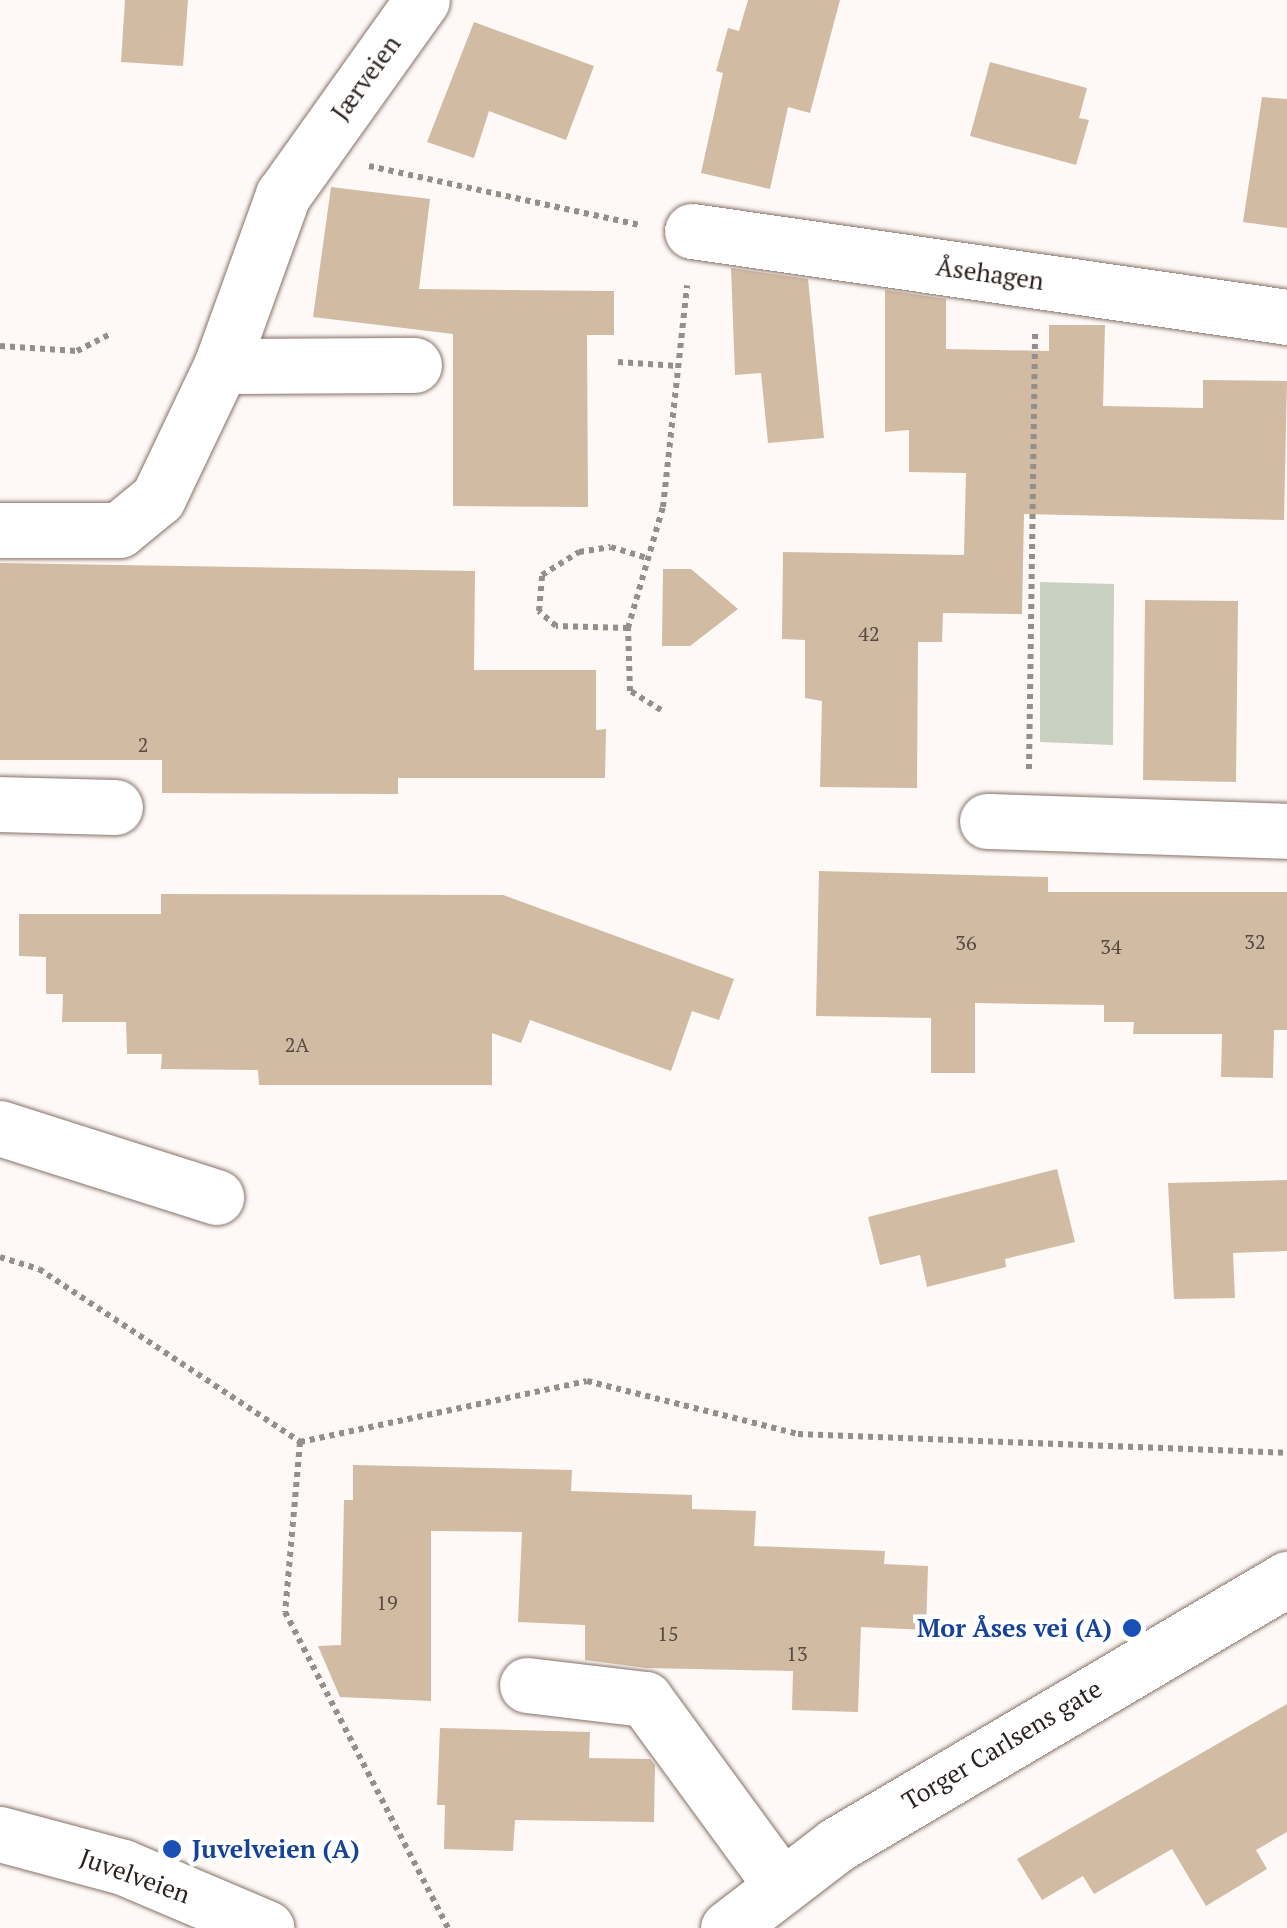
<!DOCTYPE html>
<meta charset="utf-8">
<style>
body{margin:0}
#map{position:relative;width:1287px;height:1928px;overflow:hidden;background:#fef9f7;font-family:"PT Serif",serif}
div>[style]{position:absolute}
[style*='--x']{left:calc(var(--x)*1px);top:calc(var(--y)*1px);width:calc(var(--w)*1px);rotate:calc(var(--a)*1deg)}
.green>*{inset:0;background:#c8d1c0}
.building>*{inset:0;background:#d2bba3}
.path>*{height:6px;margin-top:-3px;transform-origin:0;background:repeating-linear-gradient(90deg,#958f8c 0 5px,transparent 0 10px)}
.roads{filter:drop-shadow(0 0 2px #867268) drop-shadow(0 0 2px #867268)}
.minor>*{height:55px;margin:-27.5px;padding:0 27.5px;transform-origin:27.5px;border-radius:27.5px;background:#fff}
.dots>*{width:28px;height:28px;translate:-50% -50%;box-sizing:border-box;border:5px solid #fff;border-radius:50%}
span{translate:-50% -50%;white-space:nowrap;text-align:center;line-height:1.15;-webkit-text-stroke:9px #fff;paint-order:stroke}
.number-label{font-size:20px;color:#564a41}
.number-label span{-webkit-text-stroke-width:0}
.street-label{font-size:25px;color:#2c2420}
.transit-label{font-size:25px;color:#164399;font-weight:700}
.right{translate:-100% -50%;text-align:right}
.left{translate:0 -50%;text-align:left}
</style>
<div id="map">
<div class="green">
<div style="clip-path:polygon(1040px 582px,1114px 584px,1113px 745px,1040px 742px)"></div>
</div>
<div class="building">
<div style="clip-path:polygon(125px 0,188px 0,183px 66px,121px 62px)"></div>
<div style="clip-path:polygon(748px 0,840px 0,810px 113px,788px 107px,770px 189px,701px 173px,723px 73px,716px 71px,728px 28px,739px 31px)"></div>
<div style="clip-path:polygon(474px 22px,594px 66px,566px 140px,489px 111px,474px 158px,427px 142px)"></div>
<div style="clip-path:polygon(990px 62px,1087px 88px,1079px 118px,1089px 120px,1076px 165px,970px 136px)"></div>
<div style="clip-path:polygon(1262px 97px,1287px 99px,1287px 228px,1243px 222px)"></div>
<div style="clip-path:polygon(331px 187px,430px 199px,419px 289px,614px 291px,614px 335px,587px 335px,588px 507px,453px 506px,453px 334px,313px 317px)"></div>
<div style="clip-path:polygon(731px 268px,808px 279px,824px 438px,768px 443px,761px 373px,735px 375px)"></div>
<div style="clip-path:polygon(885px 290px,946px 299px,946px 349px,1049px 351px,1049px 325px,1105px 325px,1103px 406px,1203px 408px,1203px 380px,1287px 381px,1284px 520px,1024px 514px,1022px 614px,943px 613px,942px 642px,918px 642px,917px 788px,820px 787px,822px 701px,805px 698px,805px 640px,782px 639px,783px 552px,964px 555px,966px 473px,909px 472px,909px 430px,885px 432px)"></div>
<div style="clip-path:polygon(0 563px,475px 571px,474px 670px,596px 670px,596px 730px,606px 729px,605px 778px,398px 778px,398px 794px,162px 793px,162px 760px,0 760px)"></div>
<div style="clip-path:polygon(663px 569px,691px 569px,738px 609px,690px 646px,662px 646px)"></div>
<div style="clip-path:polygon(1145px 600px,1238px 601px,1236px 782px,1143px 780px)"></div>
<div style="clip-path:polygon(819px 871px,1048px 877px,1048px 892px,1287px 892px,1287px 1030px,1274px 1030px,1273px 1078px,1221px 1077px,1222px 1034px,1133px 1034px,1134px 1022px,1104px 1022px,1104px 1005px,975px 1003px,975px 1073px,931px 1073px,931px 1018px,816px 1016px)"></div>
<div style="clip-path:polygon(161px 894px,503px 895px,734px 979px,719px 1020px,692px 1011px,671px 1071px,530px 1020px,521px 1043px,492px 1033px,492px 1085px,259px 1085px,258px 1070px,161px 1069px,162px 1054px,127px 1054px,126px 1022px,62px 1022px,63px 994px,46px 994px,46px 957px,19px 956px,19px 914px,161px 914px)"></div>
<div style="clip-path:polygon(1057px 1169px,1075px 1242px,1005px 1259px,1006px 1267px,927px 1287px,920px 1255px,880px 1265px,868px 1217px)"></div>
<div style="clip-path:polygon(1287px 1180px,1287px 1251px,1233px 1253px,1235px 1298px,1174px 1299px,1168px 1183px)"></div>
<div style="clip-path:polygon(353px 1465px,572px 1470px,571px 1491px,692px 1495px,692px 1509px,756px 1511px,754px 1546px,885px 1551px,884px 1564px,928px 1566px,926px 1630px,861px 1627px,858px 1712px,792px 1710px,793px 1671px,646px 1668px,585px 1660px,585px 1625px,518px 1622px,522px 1532px,431px 1531px,431px 1701px,340px 1697px,318px 1646px,341px 1645px,344px 1500px,353px 1500px)"></div>
<div style="clip-path:polygon(1287px 1704px,1287px 1832px,1256px 1850px,1267px 1869px,1206px 1906px,1172px 1849px,1094px 1894px,1083px 1876px,1042px 1900px,1017px 1859px)"></div>
<div style="clip-path:polygon(440px 1728px,590px 1732px,589px 1758px,650px 1759px,655px 1765px,654px 1822px,515px 1820px,513px 1851px,444px 1849px,445px 1805px,437px 1805px)"></div>
</div>
<div class="path">
<div style="--x:369;--y:166;--w:277;--a:12.3"></div>
<div style="--x:0;--y:346;--w:77;--a:3.7"></div>
<div style="--x:77;--y:351;--w:36;--a:-27"></div>
<div style="--x:618;--y:362;--w:60;--a:3.8"></div>
<div style="--x:628;--y:628;--w:72;--a:-178.4"></div>
<div style="--x:556;--y:626;--w:23;--a:-139"></div>
<div style="--x:539;--y:611;--w:36;--a:-85"></div>
<div style="--x:542;--y:575;--w:44;--a:-31.9"></div>
<div style="--x:579;--y:552;--w:32;--a:-9"></div>
<div style="--x:611;--y:547;--w:38;--a:17"></div>
<div style="--x:661;--y:710;--w:36;--a:-148"></div>
<div style="--x:630;--y:691;--w:63;--a:-91.8"></div>
<div style="--x:628;--y:628;--w:126;--a:-73.9"></div>
<div style="--x:663;--y:507;--w:223;--a:-83.8"></div>
<div style="--x:1029;--y:769;--w:437;--a:-89.2"></div>
<div style="--x:0;--y:1257;--w:41;--a:17.1"></div>
<div style="--x:39;--y:1269;--w:313;--a:33.5"></div>
<div style="--x:300;--y:1442;--w:293;--a:-12"></div>
<div style="--x:587;--y:1381;--w:218;--a:14.1"></div>
<div style="--x:798;--y:1434;--w:489;--a:2.2"></div>
<div style="--x:300;--y:1442;--w:171;--a:95"></div>
<div style="--x:285;--y:1612;--w:356;--a:62.7"></div>
</div>
<div class="roads">
<div class="minor">
<div style="--x:692;--y:231;--w:601;--a:8.22"></div>
<div style="--x:221;--y:366;--w:193;--a:-0.3"></div>
<div style="--x:0;--y:530;--w:119;--a:0"></div>
<div style="--x:119;--y:530;--w:50;--a:-39.4"></div>
<div style="--x:158;--y:498;--w:146;--a:-64.5"></div>
<div style="--x:221;--y:366;--w:182;--a:-70.1"></div>
<div style="--x:283;--y:195;--w:239;--a:-54.5"></div>
<div style="--x:0;--y:804;--w:115;--a:1.5"></div>
<div style="--x:987;--y:821;--w:300;--a:1.9"></div>
<div style="--x:0;--y:1128;--w:227;--a:17.7"></div>
<div style="--x:527;--y:1685;--w:119;--a:6.8"></div>
<div style="--x:645;--y:1699;--w:232;--a:53.8"></div>
<div style="--x:0;--y:1834;--w:127;--a:15"></div>
<div style="--x:123;--y:1867;--w:156;--a:23"></div>
<div style="--x:728;--y:1928;--w:136;--a:-37.5"></div>
<div style="--x:836;--y:1845;--w:524;--a:-30.53"></div>
</div>
</div>
<div class="dots">
<div style="left:1132px;top:1628px;background:#1a4fb4"></div>
<div style="left:172px;top:1849px;background:#1a4fb4"></div>
</div>
<div class="number-label">
<span style="left:869px;top:633px">42</span>
<span style="left:143px;top:744px">2</span>
<span style="left:1255px;top:941px">32</span>
<span style="left:966px;top:942px">36</span>
<span style="left:1111px;top:946px">34</span>
<span style="left:297px;top:1044px">2A</span>
<span style="left:387px;top:1602px">19</span>
<span style="left:668px;top:1633px">15</span>
<span style="left:797px;top:1653px">13</span>
</div>
<div class="street-label">
<span style="left:366px;top:78px;rotate:-54deg">Jærveien</span>
<span style="left:990px;top:274px;rotate:8deg">Åsehagen</span>
<span style="left:1002px;top:1745px;rotate:-31deg">Torger Carlsens gate</span>
<span style="left:135px;top:1876px;rotate:20deg">Juvelveien</span>
</div>
<div class="transit-label">
<span class="right" style="left:1112px;top:1628px">Mor Åses vei (A)</span>
<span class="left" style="left:192px;top:1849px">Juvelveien (A)</span>
</div>
</div>
